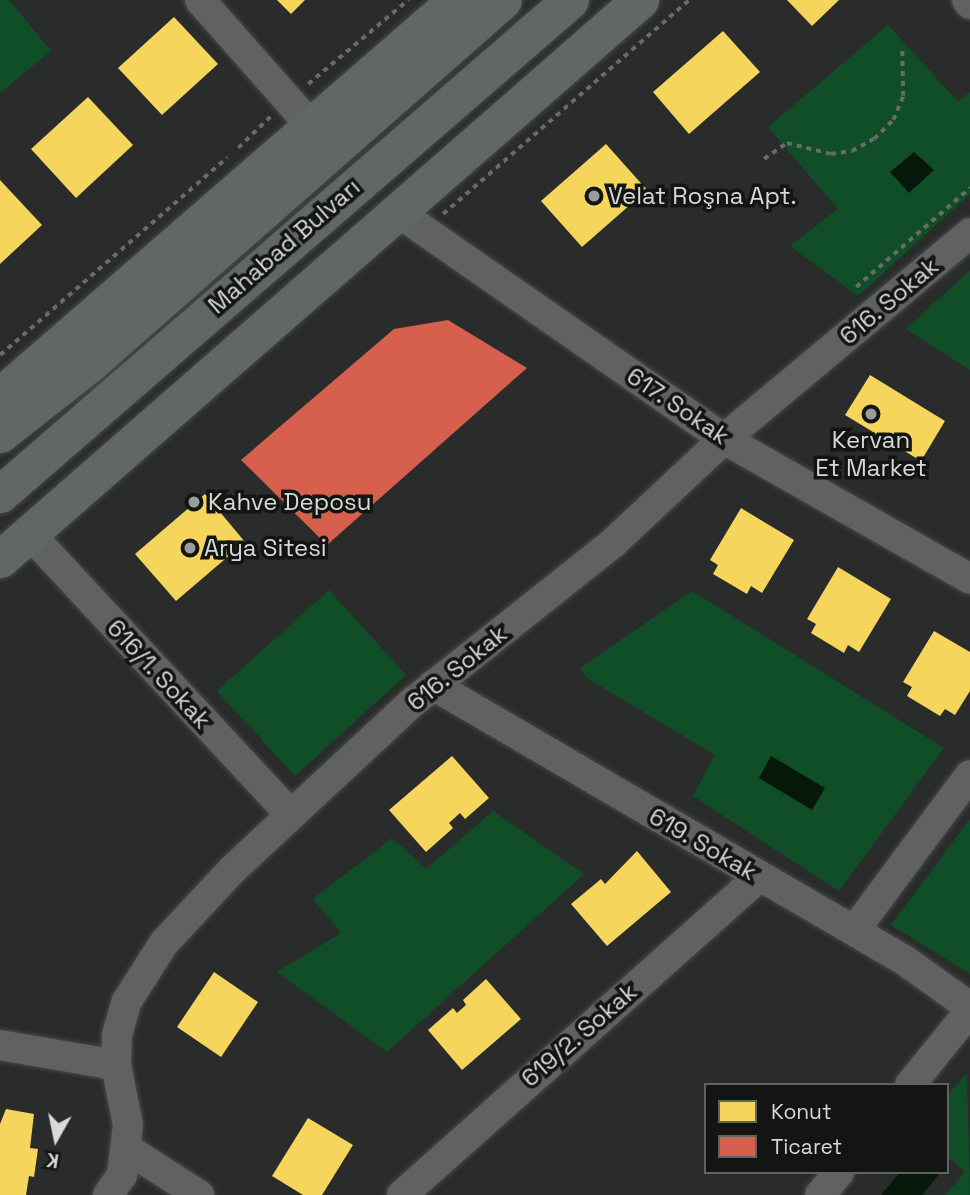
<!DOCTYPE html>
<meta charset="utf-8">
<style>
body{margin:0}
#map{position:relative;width:970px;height:1195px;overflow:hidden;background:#2a2c2b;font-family:"Space Grotesk",sans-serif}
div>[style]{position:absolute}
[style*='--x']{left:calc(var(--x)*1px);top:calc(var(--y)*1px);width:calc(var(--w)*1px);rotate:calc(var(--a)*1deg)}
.green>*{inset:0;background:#104e28}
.water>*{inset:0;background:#06180a}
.homes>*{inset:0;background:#f6d55c}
.shops>*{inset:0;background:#d6604d}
.path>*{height:3.5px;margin-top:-1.75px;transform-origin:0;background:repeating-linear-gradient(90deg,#696a69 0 5px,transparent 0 10px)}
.roads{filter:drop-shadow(0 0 2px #464847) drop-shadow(0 0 2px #464847)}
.minor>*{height:30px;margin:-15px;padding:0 15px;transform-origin:15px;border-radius:15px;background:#606261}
.major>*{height:37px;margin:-18.5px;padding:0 18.5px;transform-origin:18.5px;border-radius:18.5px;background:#616863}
.dots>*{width:19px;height:19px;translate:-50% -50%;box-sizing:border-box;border:4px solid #131513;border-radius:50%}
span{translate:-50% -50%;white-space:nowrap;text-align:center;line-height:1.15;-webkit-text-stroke:7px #131513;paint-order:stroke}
.poi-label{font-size:24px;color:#d7d9d7}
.left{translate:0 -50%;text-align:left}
.street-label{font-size:24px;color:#d7d9d7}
.legend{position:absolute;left:704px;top:1083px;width:245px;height:91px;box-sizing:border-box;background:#131513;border:2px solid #616361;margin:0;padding:9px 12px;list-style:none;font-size:21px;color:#d7d9d7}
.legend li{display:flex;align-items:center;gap:14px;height:35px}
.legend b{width:35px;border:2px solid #616361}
.north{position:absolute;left:21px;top:1104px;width:70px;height:70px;-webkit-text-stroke:5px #131513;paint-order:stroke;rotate:189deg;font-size:19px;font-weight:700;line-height:28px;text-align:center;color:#d7d9d7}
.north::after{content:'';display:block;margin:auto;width:24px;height:32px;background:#d7d9d7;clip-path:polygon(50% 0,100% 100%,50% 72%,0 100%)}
</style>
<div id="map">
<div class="green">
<div style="clip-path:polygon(0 0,9px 0,51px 51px,0 93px)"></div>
<div style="clip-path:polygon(888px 25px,958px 102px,970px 92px,970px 194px,858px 296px,790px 246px,838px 209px,768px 127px)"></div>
<div style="clip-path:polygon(970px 270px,970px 370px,906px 329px)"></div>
<div style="clip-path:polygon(329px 590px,406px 675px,295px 776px,217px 691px)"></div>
<div style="clip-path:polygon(692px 591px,944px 748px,839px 891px,693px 796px,715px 755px,587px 678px,580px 668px)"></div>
<div style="clip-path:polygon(493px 811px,584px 874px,387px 1052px,277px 972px,341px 933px,313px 899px,392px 838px,426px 869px)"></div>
<div style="clip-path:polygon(970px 819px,970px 974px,891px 925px)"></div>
<div style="clip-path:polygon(967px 1073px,970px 1195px,945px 1195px,965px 1172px,947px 1156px,947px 1096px)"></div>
</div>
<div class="water">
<div style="clip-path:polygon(914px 152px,934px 170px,909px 193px,890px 172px)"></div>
<div style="clip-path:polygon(771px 756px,825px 788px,812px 810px,759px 778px)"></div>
<div style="clip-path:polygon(900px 1172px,939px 1172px,940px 1173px,922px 1195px,881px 1195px)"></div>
</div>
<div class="homes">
<div style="clip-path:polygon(277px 0,305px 0,291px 14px)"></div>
<div style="clip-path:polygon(787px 0,839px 0,812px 26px)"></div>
<div style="clip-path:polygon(174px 17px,218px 64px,162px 115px,118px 68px)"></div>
<div style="clip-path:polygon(723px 31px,760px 72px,689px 134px,653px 92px)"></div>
<div style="clip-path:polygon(88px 97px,133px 145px,76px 198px,31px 149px)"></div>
<div style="clip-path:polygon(606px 144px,647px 190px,582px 247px,541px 201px)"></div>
<div style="clip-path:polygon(0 180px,42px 225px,0 264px)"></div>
<div style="clip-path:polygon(870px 375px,945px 421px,921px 461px,845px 415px)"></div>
<div style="clip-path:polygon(205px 494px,245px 542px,176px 601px,135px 554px)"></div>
<div style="clip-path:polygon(741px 508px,794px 540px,762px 593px,751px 586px,747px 594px,713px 574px,718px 565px,710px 560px)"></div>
<div style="clip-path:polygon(838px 567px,891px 599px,859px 652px,848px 645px,844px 653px,811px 633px,816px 624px,807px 619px)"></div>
<div style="clip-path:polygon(934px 631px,970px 652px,970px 691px,955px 715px,945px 709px,940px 716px,907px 696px,912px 687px,903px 682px)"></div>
<div style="clip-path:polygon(452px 756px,489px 798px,465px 819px,460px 813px,449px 823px,453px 828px,426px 852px,389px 810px)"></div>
<div style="clip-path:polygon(637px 851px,671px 892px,607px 946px,571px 904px,601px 879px,605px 884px)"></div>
<div style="clip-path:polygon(214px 972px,258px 1002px,221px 1057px,177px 1027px)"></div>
<div style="clip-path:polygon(486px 979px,521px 1019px,462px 1070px,428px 1030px,453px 1008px,457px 1013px,466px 1005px,463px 1000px)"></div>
<div style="clip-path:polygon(6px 1109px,34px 1114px,30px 1148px,38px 1149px,34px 1177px,29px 1176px,26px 1195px,0 1195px,0 1124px)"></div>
<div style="clip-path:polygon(308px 1118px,353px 1145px,322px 1195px,303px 1195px,272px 1176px)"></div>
</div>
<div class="shops">
<div style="clip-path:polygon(448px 320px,527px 368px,327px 545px,241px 460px,394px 329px)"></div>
</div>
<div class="path">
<div style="--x:308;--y:84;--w:131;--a:-40"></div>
<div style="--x:238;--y:148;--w:45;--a:-44.1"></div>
<div style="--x:764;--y:159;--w:28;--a:-35"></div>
<div style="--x:787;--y:143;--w:45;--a:14"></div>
<div style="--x:831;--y:154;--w:21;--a:-8"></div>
<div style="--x:852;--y:151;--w:25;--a:-29"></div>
<div style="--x:874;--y:139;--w:27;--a:-45"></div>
<div style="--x:893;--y:120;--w:26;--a:-67"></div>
<div style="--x:903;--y:96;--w:48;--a:-91.2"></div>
<div style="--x:443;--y:214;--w:326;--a:-41"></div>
<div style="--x:856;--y:287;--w:151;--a:-41"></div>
<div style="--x:0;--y:355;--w:301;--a:-41"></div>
</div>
<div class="roads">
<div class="minor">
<div style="--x:200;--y:0;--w:168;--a:48.6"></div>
<div style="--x:967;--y:0;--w:5;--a:53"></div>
<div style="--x:399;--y:213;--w:396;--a:34.8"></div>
<div style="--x:724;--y:439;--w:283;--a:29.6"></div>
<div style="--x:28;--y:532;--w:386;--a:47.1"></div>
<div style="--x:433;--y:685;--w:545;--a:30.28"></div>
<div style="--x:904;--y:960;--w:81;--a:35.5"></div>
<div style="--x:854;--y:931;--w:194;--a:-53.4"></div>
<div style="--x:0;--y:1045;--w:118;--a:9.8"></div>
<div style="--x:910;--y:1085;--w:95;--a:-51"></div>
<div style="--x:126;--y:1148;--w:87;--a:32.8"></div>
<div style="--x:108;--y:1195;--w:24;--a:-55"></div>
<div style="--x:122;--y:1175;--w:50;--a:-83.2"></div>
<div style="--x:128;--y:1125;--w:61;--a:-101.3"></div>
<div style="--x:116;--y:1065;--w:30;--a:-88"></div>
<div style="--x:117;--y:1035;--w:35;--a:-74"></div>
<div style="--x:127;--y:1001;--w:69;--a:-57.5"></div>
<div style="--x:164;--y:943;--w:101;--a:-47"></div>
<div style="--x:233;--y:869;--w:246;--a:-42.9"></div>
<div style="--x:413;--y:702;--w:257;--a:-38.5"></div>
<div style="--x:614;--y:542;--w:151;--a:-43.1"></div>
<div style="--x:724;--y:439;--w:321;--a:-39.9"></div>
<div style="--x:402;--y:1195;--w:478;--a:-41.7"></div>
<div style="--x:820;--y:1195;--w:30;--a:-50"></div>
</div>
<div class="major">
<div style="--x:0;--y:396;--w:604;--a:-40.97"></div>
<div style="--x:0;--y:434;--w:113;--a:-38.2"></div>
<div style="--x:89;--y:364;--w:551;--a:-41.32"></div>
<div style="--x:0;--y:494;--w:754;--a:-40.91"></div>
<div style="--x:0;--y:559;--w:850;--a:-41.14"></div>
</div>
</div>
<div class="dots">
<div style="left:594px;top:196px;background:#9a9c9b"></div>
<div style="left:871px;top:414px;background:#9a9c9b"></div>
<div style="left:194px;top:502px;background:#9a9c9b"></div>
<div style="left:190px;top:548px;background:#9a9c9b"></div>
</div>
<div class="poi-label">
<span class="left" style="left:608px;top:196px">Velat Roşna Apt.</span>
<span style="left:871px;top:454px">Kervan<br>Et Market</span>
<span class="left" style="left:208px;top:502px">Kahve Deposu</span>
<span class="left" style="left:204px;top:548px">Arya Sitesi</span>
</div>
<div class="street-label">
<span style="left:284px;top:246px;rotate:-41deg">Mahabad Bulvarı</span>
<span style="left:889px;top:301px;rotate:-40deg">616. Sokak</span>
<span style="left:678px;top:406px;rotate:34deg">617. Sokak</span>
<span style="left:457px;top:668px;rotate:-39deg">616. Sokak</span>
<span style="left:159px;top:674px;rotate:47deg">616/1. Sokak</span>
<span style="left:703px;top:844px;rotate:30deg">619. Sokak</span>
<span style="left:579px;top:1035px;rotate:-41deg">619/2. Sokak</span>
</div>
<ul class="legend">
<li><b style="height:19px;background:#f6d55c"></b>Konut</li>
<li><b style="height:19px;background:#d6604d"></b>Ticaret</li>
</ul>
<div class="north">K</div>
</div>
